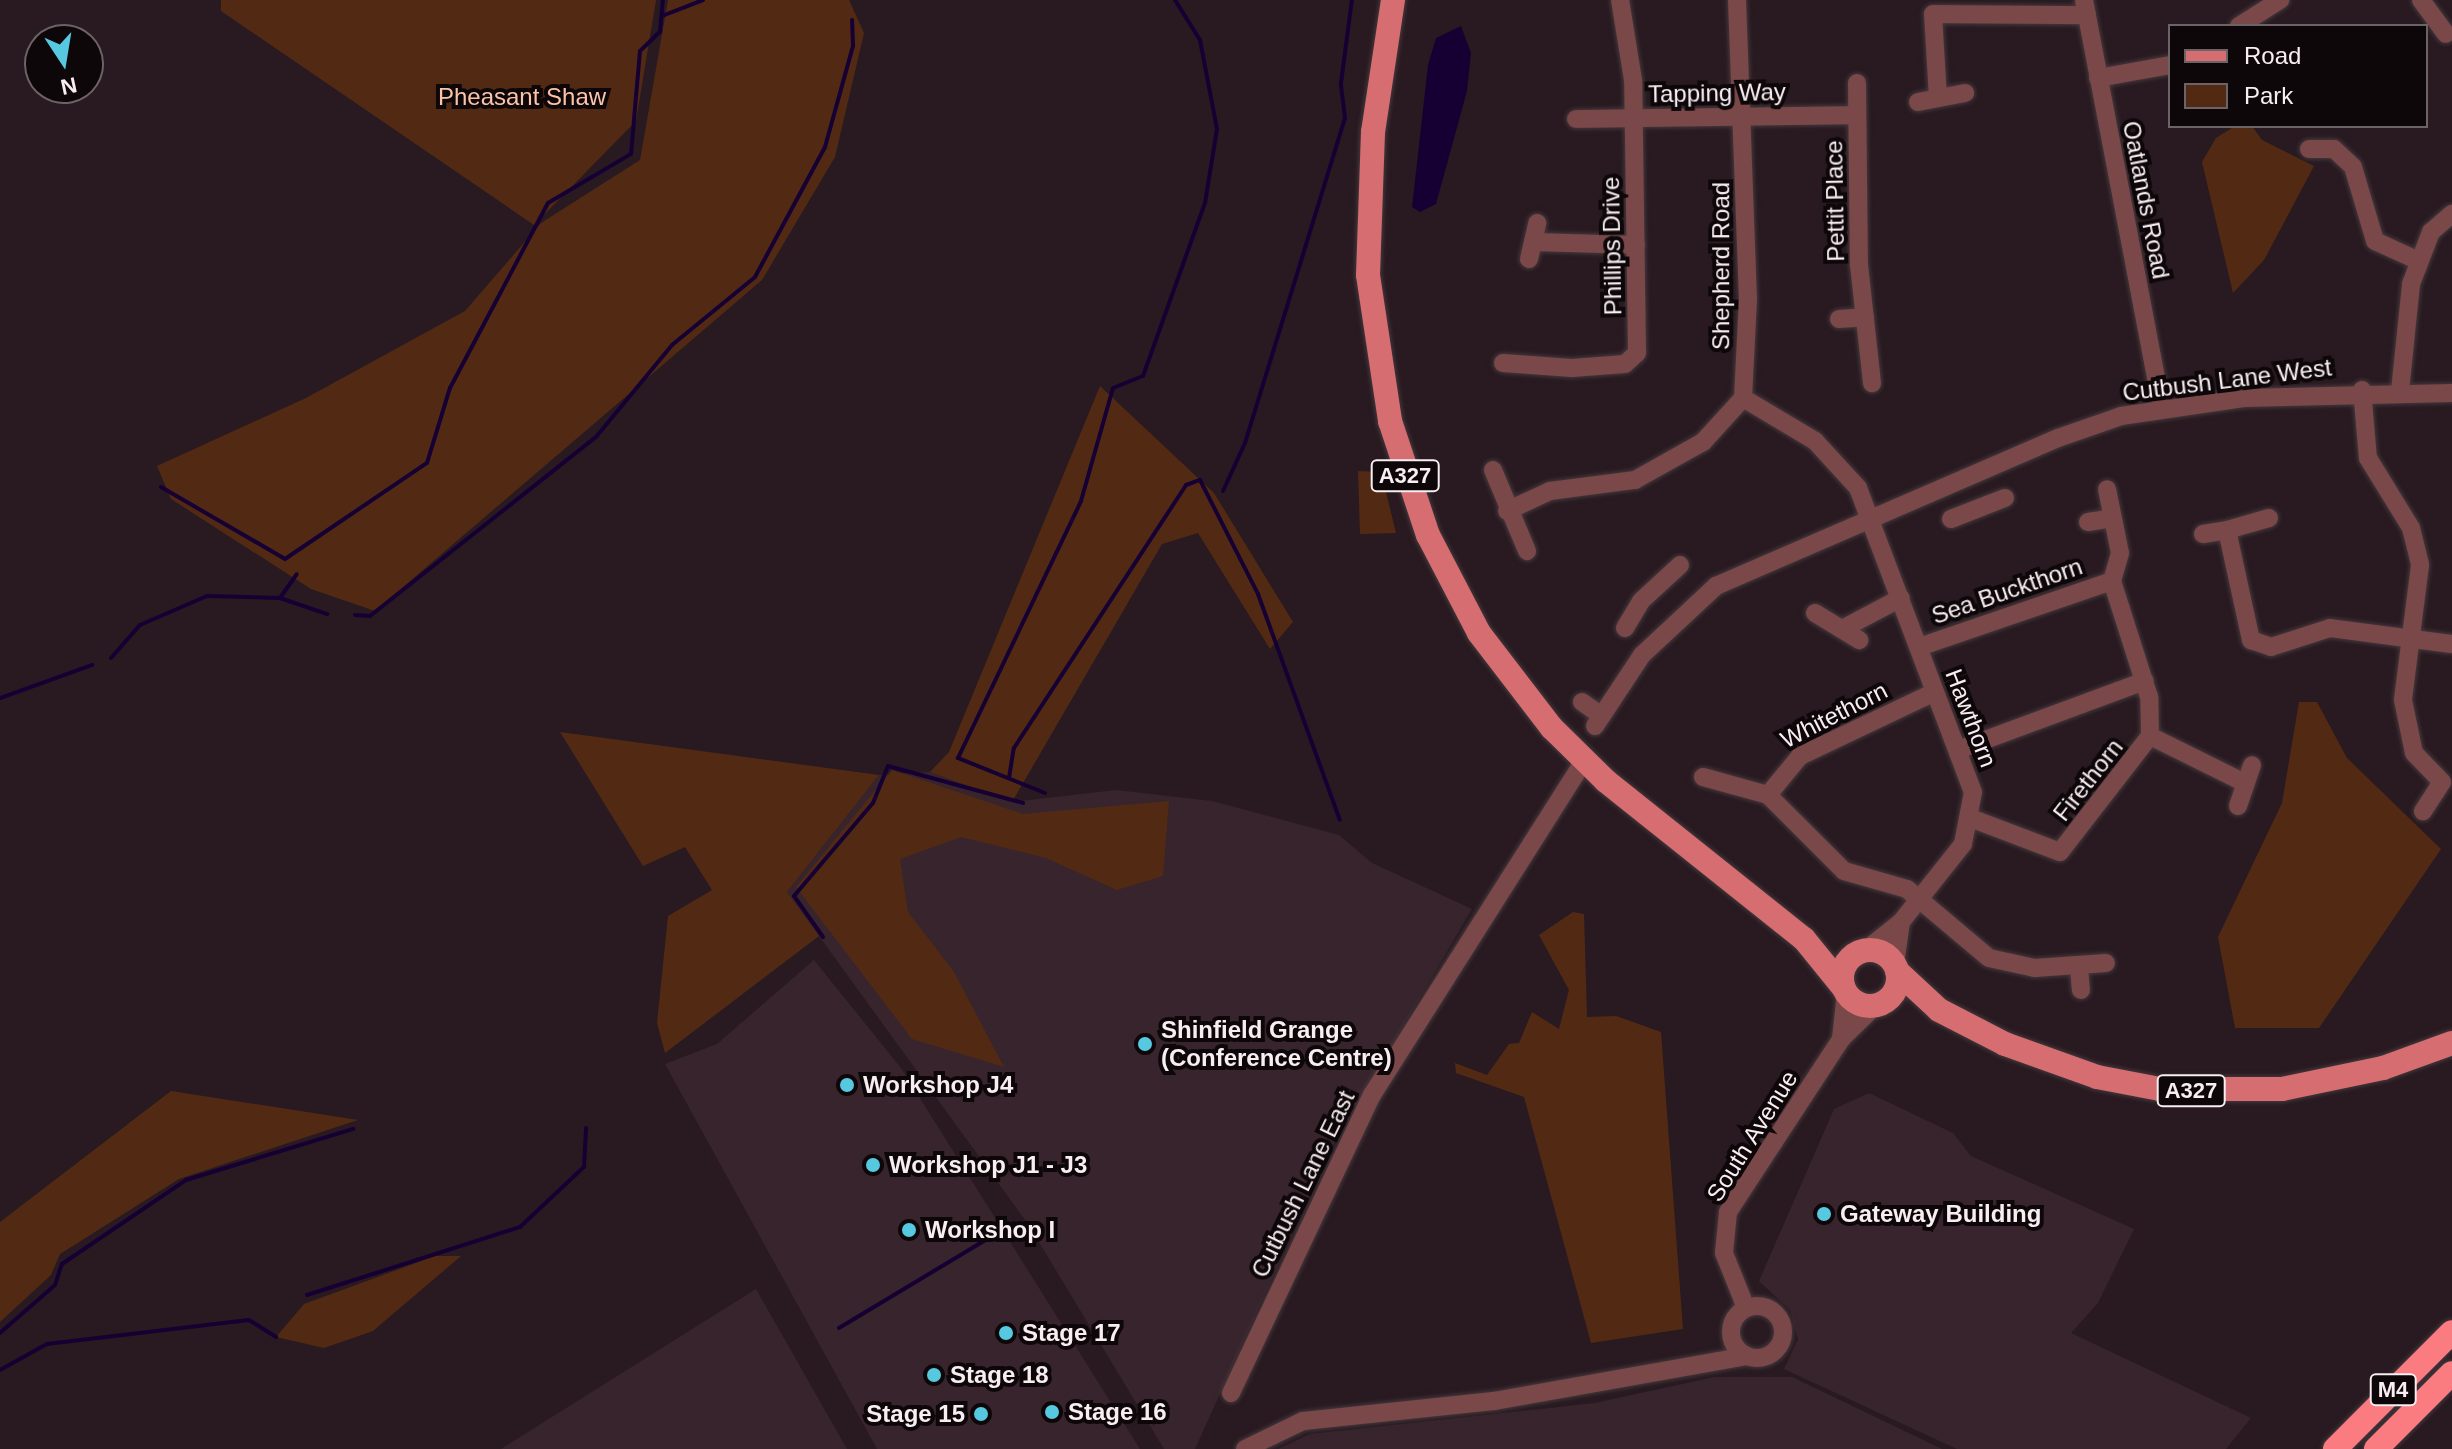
<!DOCTYPE html>
<style>
body{margin:0}
#map{position:relative;width:2452px;height:1449px;overflow:hidden;background:#281a20;font-family:Arial,sans-serif}
div>[style]{position:absolute}
[style*='--x']{left:calc(var(--x)*1px);top:calc(var(--y)*1px);width:calc(var(--w)*1px);rotate:calc(var(--a)*1deg)}
.built>*{inset:0;background:#38242c}
.green>*{inset:0;background:#522a14}
.water>*{inset:0;background:#160033}
.stream>*{height:4px;margin:-2px;padding:0 2px;transform-origin:2px;border-radius:2px;background:#160033}
.roads{filter:drop-shadow(0 0 2px #45383d) drop-shadow(0 0 2px #45383d)}
.minor>*{height:18px;margin:-9px;padding:0 9px;transform-origin:9px;border-radius:9px;background:#7a4848}
.minor>.ring{margin:-9px;padding:0;box-sizing:content-box;background:none;border:18px solid #7a4848;border-radius:50%}
.major>*{height:24px;margin:-12px;padding:0 12px;transform-origin:12px;border-radius:12px;background:#d66e71}
.major>.ring{margin:-12px;padding:0;box-sizing:content-box;background:none;border:24px solid #d66e71;border-radius:50%}
.highway>*{height:24px;margin:-12px;padding:0 12px;transform-origin:12px;border-radius:12px;background:#fa7c81}
.dots>*{width:22px;height:22px;translate:-50% -50%;box-sizing:border-box;border:4px solid #0d0709;border-radius:50%}
span{translate:-50% -50%;white-space:nowrap;text-align:center;line-height:1.15;-webkit-text-stroke:8px #0d0709;paint-order:stroke}
.shield-label span{padding:2px 6px;background:#0d0709;border:2px solid;border-radius:6px;-webkit-text-stroke-width:0}
.shield-label{font-size:22px;color:#f8eef2;font-weight:700}
.street-label{font-size:24px;color:#f8eef2}
.park-label{font-size:24px;color:#fbc3a7}
.poi-label{font-size:24px;color:#f8eef2;font-weight:700}
.left{translate:0 -50%;text-align:left}
.right{translate:-100% -50%;text-align:right}
.legend{position:absolute;left:2168px;top:24px;width:260px;height:104px;box-sizing:border-box;background:#0d0709;border:2px solid #6b6366;margin:0;padding:10px 14px;list-style:none;font-size:24px;color:#f8eef2}
.legend li{display:flex;align-items:center;gap:16px;height:40px}
.legend b{width:40px;border:2px solid #6b6366}
.north{position:absolute;left:24px;top:24px;width:80px;height:80px;box-sizing:border-box;background:#0d0709;border:2px solid #6b6366;border-radius:50%;rotate:168deg;font-size:22px;font-weight:700;line-height:32px;text-align:center;color:#f8eef2}
.north::after{content:'';display:block;margin:auto;width:28px;height:36px;background:#56c9e0;clip-path:polygon(50% 0,100% 100%,50% 72%,0 100%)}
</style>
<div id="map">
<div class="built">
<div style="clip-path:polygon(930px 772px,1012px 802px,1116px 790px,1212px 801px,1339px 835px,1372px 863px,1472px 909px,1329px 1152px,1195px 1449px,1164px 1449px,1028px 1224px,787px 892px,879px 775px)"></div>
<div style="clip-path:polygon(814px 960px,901px 1068px,1140px 1449px,877px 1449px,665px 1064px,717px 1044px)"></div>
<div style="clip-path:polygon(1869px 1093px,1953px 1133px,1971px 1156px,2134px 1229px,2098px 1303px,2071px 1333px,2251px 1418px,2226px 1449px,1957px 1449px,1784px 1369px,1798px 1339px,1790px 1310px,1759px 1281px,1834px 1109px)"></div>
<div style="clip-path:polygon(756px 1289px,847px 1449px,501px 1449px)"></div>
<div style="clip-path:polygon(1714px 1377px,1792px 1377px,1942px 1449px,1278px 1449px,1310px 1434px,1595px 1403px)"></div>
</div>
<div class="green">
<div style="clip-path:polygon(221px 0,656px 0,636px 121px,534px 225px,221px 11px)"></div>
<div style="clip-path:polygon(668px 0,849px 0,864px 33px,835px 157px,762px 280px,375px 611px,311px 589px,171px 499px,157px 466px,306px 398px,465px 311px,541px 223px,640px 160px)"></div>
<div style="clip-path:polygon(2235px 126px,2252px 126px,2262px 140px,2314px 166px,2264px 260px,2233px 293px,2202px 162px,2216px 138px)"></div>
<div style="clip-path:polygon(1100px 386px,1214px 493px,1293px 622px,1270px 649px,1198px 533px,1162px 544px,1012px 802px,930px 772px,949px 752px)"></div>
<div style="clip-path:polygon(1358px 471px,1381px 472px,1396px 533px,1360px 534px)"></div>
<div style="clip-path:polygon(2299px 702px,2317px 702px,2347px 758px,2441px 849px,2319px 1028px,2235px 1028px,2218px 937px,2282px 803px)"></div>
<div style="clip-path:polygon(560px 732px,879px 775px,787px 892px,819px 936px,665px 1053px,657px 1023px,668px 916px,712px 890px,685px 847px,643px 866px)"></div>
<div style="clip-path:polygon(892px 770px,1023px 814px,1169px 801px,1163px 876px,1117px 890px,1046px 858px,961px 837px,900px 859px,908px 912px,954px 972px,1004px 1067px,912px 1039px,796px 887px)"></div>
<div style="clip-path:polygon(1573px 912px,1584px 914px,1587px 1017px,1616px 1016px,1661px 1032px,1683px 1329px,1591px 1343px,1524px 1097px,1456px 1073px,1455px 1063px,1487px 1075px,1509px 1044px,1519px 1043px,1532px 1012px,1559px 1029px,1569px 990px,1539px 935px)"></div>
<div style="clip-path:polygon(171px 1091px,358px 1120px,179px 1179px,60px 1254px,51px 1275px,0 1322px,0 1222px)"></div>
<div style="clip-path:polygon(435px 1256px,461px 1256px,373px 1331px,324px 1348px,276px 1337px,304px 1304px)"></div>
</div>
<div class="water">
<div style="clip-path:polygon(1461px 26px,1471px 53px,1467px 91px,1436px 204px,1420px 212px,1412px 207px,1428px 65px,1436px 38px)"></div>
</div>
<div class="stream">
<div style="--x:662;--y:16;--w:44;--a:-21.3"></div>
<div style="--x:161;--y:487;--w:143;--a:30.1"></div>
<div style="--x:285;--y:559;--w:171;--a:-34.1"></div>
<div style="--x:427;--y:463;--w:78;--a:-73"></div>
<div style="--x:450;--y:388;--w:209;--a:-62.1"></div>
<div style="--x:548;--y:203;--w:96;--a:-30.6"></div>
<div style="--x:631;--y:154;--w:103;--a:-85"></div>
<div style="--x:640;--y:51;--w:28;--a:-44"></div>
<div style="--x:660;--y:32;--w:32;--a:-85"></div>
<div style="--x:1223;--y:491;--w:53;--a:-65.4"></div>
<div style="--x:1245;--y:443;--w:340;--a:-72.9"></div>
<div style="--x:1345;--y:118;--w:35;--a:-97"></div>
<div style="--x:1341;--y:83;--w:84;--a:-82.5"></div>
<div style="--x:280;--y:598;--w:29;--a:-55"></div>
<div style="--x:355;--y:615;--w:15;--a:4"></div>
<div style="--x:370;--y:616;--w:288;--a:-38.4"></div>
<div style="--x:596;--y:437;--w:119;--a:-50.4"></div>
<div style="--x:672;--y:345;--w:107;--a:-39.3"></div>
<div style="--x:755;--y:277;--w:148;--a:-61.7"></div>
<div style="--x:825;--y:147;--w:105;--a:-74.5"></div>
<div style="--x:853;--y:46;--w:26;--a:-92"></div>
<div style="--x:111;--y:658;--w:44;--a:-48.7"></div>
<div style="--x:140;--y:625;--w:73;--a:-23.4"></div>
<div style="--x:207;--y:596;--w:73;--a:1.6"></div>
<div style="--x:280;--y:598;--w:50;--a:18.8"></div>
<div style="--x:0;--y:698;--w:98;--a:-19.7"></div>
<div style="--x:1009;--y:778;--w:30;--a:-81"></div>
<div style="--x:1014;--y:748;--w:314;--a:-56.8"></div>
<div style="--x:1186;--y:485;--w:15;--a:-20"></div>
<div style="--x:1200;--y:480;--w:128;--a:63"></div>
<div style="--x:1258;--y:594;--w:240;--a:70.1"></div>
<div style="--x:1045;--y:793;--w:94;--a:-158.1"></div>
<div style="--x:958;--y:758;--w:285;--a:-64.4"></div>
<div style="--x:1081;--y:501;--w:117;--a:-74.2"></div>
<div style="--x:1113;--y:388;--w:32;--a:-22"></div>
<div style="--x:1143;--y:376;--w:184;--a:-70.3"></div>
<div style="--x:1205;--y:203;--w:75;--a:-80.8"></div>
<div style="--x:1217;--y:129;--w:91;--a:-100.8"></div>
<div style="--x:1200;--y:40;--w:47;--a:-122"></div>
<div style="--x:823;--y:937;--w:50;--a:-125.3"></div>
<div style="--x:794;--y:896;--w:122;--a:-49.7"></div>
<div style="--x:873;--y:803;--w:40;--a:-68"></div>
<div style="--x:888;--y:766;--w:140;--a:15.3"></div>
<div style="--x:307;--y:1295;--w:224;--a:-17.7"></div>
<div style="--x:520;--y:1227;--w:88;--a:-43.2"></div>
<div style="--x:584;--y:1167;--w:39;--a:-87"></div>
<div style="--x:839;--y:1328;--w:204;--a:-31"></div>
<div style="--x:0;--y:1333;--w:73;--a:-41.1"></div>
<div style="--x:55;--y:1285;--w:22;--a:-72"></div>
<div style="--x:62;--y:1264;--w:150;--a:-34.1"></div>
<div style="--x:186;--y:1180;--w:175;--a:-17"></div>
<div style="--x:0;--y:1370;--w:54;--a:-29"></div>
<div style="--x:47;--y:1344;--w:203;--a:-6.8"></div>
<div style="--x:249;--y:1320;--w:32;--a:32"></div>
</div>
<div class="roads">
<div class="minor">
<div style="--x:1737;--y:0;--w:299;--a:87.9"></div>
<div style="--x:1748;--y:299;--w:99;--a:92.9"></div>
<div style="--x:2084;--y:0;--w:416;--a:79.2"></div>
<div style="--x:2421;--y:0;--w:42;--a:53.7"></div>
<div style="--x:2239;--y:26;--w:49;--a:-32.4"></div>
<div style="--x:2098;--y:78;--w:73;--a:-10.2"></div>
<div style="--x:1857;--y:83;--w:182;--a:89.4"></div>
<div style="--x:1859;--y:265;--w:119;--a:83.7"></div>
<div style="--x:1938;--y:98;--w:84;--a:-93.4"></div>
<div style="--x:1933;--y:14;--w:154;--a:0.4"></div>
<div style="--x:1918;--y:102;--w:48;--a:-10.8"></div>
<div style="--x:1576;--y:119;--w:281;--a:-0.8"></div>
<div style="--x:2309;--y:149;--w:25;--a:0"></div>
<div style="--x:2334;--y:149;--w:26;--a:43"></div>
<div style="--x:2353;--y:167;--w:77;--a:73.4"></div>
<div style="--x:2375;--y:241;--w:48;--a:24.4"></div>
<div style="--x:1534;--y:242;--w:102;--a:1.7"></div>
<div style="--x:1529;--y:259;--w:37;--a:-77"></div>
<div style="--x:1839;--y:319;--w:26;--a:-4"></div>
<div style="--x:1503;--y:363;--w:69;--a:4.1"></div>
<div style="--x:1572;--y:368;--w:53;--a:-4.3"></div>
<div style="--x:1625;--y:364;--w:16;--a:-43"></div>
<div style="--x:1637;--y:353;--w:273;--a:-90.8"></div>
<div style="--x:1633;--y:80;--w:81;--a:-99.2"></div>
<div style="--x:2362;--y:390;--w:68;--a:85"></div>
<div style="--x:2368;--y:458;--w:82;--a:58.4"></div>
<div style="--x:2411;--y:528;--w:38;--a:76"></div>
<div style="--x:2420;--y:565;--w:136;--a:97.2"></div>
<div style="--x:2403;--y:700;--w:54;--a:78.3"></div>
<div style="--x:2414;--y:753;--w:40;--a:46"></div>
<div style="--x:2442;--y:782;--w:35;--a:123"></div>
<div style="--x:2400;--y:391;--w:108;--a:-84.1"></div>
<div style="--x:2411;--y:284;--w:56;--a:-69"></div>
<div style="--x:2431;--y:232;--w:28;--a:-41"></div>
<div style="--x:1743;--y:398;--w:84;--a:30.8"></div>
<div style="--x:1815;--y:441;--w:64;--a:47.5"></div>
<div style="--x:1858;--y:488;--w:325;--a:69.3"></div>
<div style="--x:1973;--y:792;--w:53;--a:100.9"></div>
<div style="--x:1963;--y:844;--w:100;--a:128.5"></div>
<div style="--x:1901;--y:922;--w:45;--a:141.3"></div>
<div style="--x:1493;--y:470;--w:88;--a:67.2"></div>
<div style="--x:1507;--y:511;--w:47;--a:-24.9"></div>
<div style="--x:1550;--y:491;--w:86;--a:-7.4"></div>
<div style="--x:1635;--y:480;--w:78;--a:-29.2"></div>
<div style="--x:1703;--y:442;--w:59;--a:-47.7"></div>
<div style="--x:2269;--y:518;--w:44;--a:164.1"></div>
<div style="--x:2227;--y:530;--w:113;--a:77.7"></div>
<div style="--x:2251;--y:640;--w:21;--a:19"></div>
<div style="--x:2271;--y:647;--w:62;--a:-17.9"></div>
<div style="--x:2330;--y:628;--w:123;--a:7.5"></div>
<div style="--x:1951;--y:519;--w:58;--a:-21.3"></div>
<div style="--x:2088;--y:522;--w:25;--a:-9"></div>
<div style="--x:2203;--y:534;--w:24;--a:-9"></div>
<div style="--x:1815;--y:613;--w:52;--a:31.5"></div>
<div style="--x:1846;--y:627;--w:62;--a:-27.8"></div>
<div style="--x:1625;--y:628;--w:31;--a:-59"></div>
<div style="--x:1641;--y:601;--w:53;--a:-42.7"></div>
<div style="--x:1919;--y:647;--w:204;--a:-18.9"></div>
<div style="--x:1582;--y:702;--w:24;--a:35"></div>
<div style="--x:1595;--y:726;--w:85;--a:-56.5"></div>
<div style="--x:1642;--y:655;--w:101;--a:-43"></div>
<div style="--x:1716;--y:586;--w:373;--a:-23.4"></div>
<div style="--x:2058;--y:438;--w:67;--a:-19.2"></div>
<div style="--x:2121;--y:416;--w:124;--a:-8.3"></div>
<div style="--x:2244;--y:398;--w:208;--a:-1.4"></div>
<div style="--x:2150;--y:736;--w:106;--a:26.3"></div>
<div style="--x:1958;--y:750;--w:199;--a:-20.3"></div>
<div style="--x:1703;--y:777;--w:67;--a:15.5"></div>
<div style="--x:1768;--y:795;--w:107;--a:45"></div>
<div style="--x:1844;--y:871;--w:66;--a:15.9"></div>
<div style="--x:1907;--y:889;--w:107;--a:40.1"></div>
<div style="--x:1989;--y:958;--w:47;--a:12.3"></div>
<div style="--x:2035;--y:968;--w:71;--a:-4"></div>
<div style="--x:1768;--y:795;--w:50;--a:-50.6"></div>
<div style="--x:1800;--y:756;--w:149;--a:-25.4"></div>
<div style="--x:2238;--y:806;--w:43;--a:-71.1"></div>
<div style="--x:1973;--y:819;--w:93;--a:20.8"></div>
<div style="--x:2060;--y:852;--w:147;--a:-52.2"></div>
<div style="--x:2150;--y:736;--w:39;--a:-91"></div>
<div style="--x:2149;--y:697;--w:122;--a:-107.7"></div>
<div style="--x:2112;--y:581;--w:29;--a:-74"></div>
<div style="--x:2120;--y:553;--w:65;--a:-101.5"></div>
<div style="--x:1895;--y:964;--w:42;--a:-81.9"></div>
<div style="--x:2079;--y:968;--w:22;--a:85"></div>
<div style="--x:1841;--y:1039;--w:46;--a:-83.8"></div>
<div class="ring" style="left:1731px;top:1306px;width:34px;height:34px"></div>
<div style="--x:1746;--y:1308;--w:59;--a:-111.8"></div>
<div style="--x:1724;--y:1253;--w:41;--a:-84.4"></div>
<div style="--x:1728;--y:1212;--w:207;--a:-56.8"></div>
<div style="--x:1841;--y:1039;--w:49;--a:-44.2"></div>
<div style="--x:1231;--y:1393;--w:330;--a:-64.7"></div>
<div style="--x:1372;--y:1095;--w:396;--a:-57.6"></div>
<div style="--x:1245;--y:1449;--w:64;--a:-25.8"></div>
<div style="--x:1303;--y:1421;--w:192;--a:-6"></div>
<div style="--x:1494;--y:1401;--w:257;--a:-10.1"></div>
</div>
<div class="major">
<div style="--x:1393;--y:0;--w:134;--a:98.6"></div>
<div style="--x:1373;--y:132;--w:143;--a:92"></div>
<div style="--x:1368;--y:275;--w:148;--a:81.4"></div>
<div style="--x:1390;--y:421;--w:120;--a:71.6"></div>
<div style="--x:1428;--y:535;--w:110;--a:62.5"></div>
<div style="--x:1479;--y:633;--w:120;--a:52.5"></div>
<div style="--x:1552;--y:728;--w:76;--a:44.5"></div>
<div style="--x:1606;--y:781;--w:253;--a:38.6"></div>
<div style="--x:1804;--y:939;--w:62;--a:50.9"></div>
<div class="ring" style="left:1842px;top:950px;width:32px;height:32px"></div>
<div style="--x:1897;--y:971;--w:57;--a:42.9"></div>
<div style="--x:1939;--y:1010;--w:74;--a:27.3"></div>
<div style="--x:2005;--y:1044;--w:98;--a:19.7"></div>
<div style="--x:2097;--y:1077;--w:64;--a:10.8"></div>
<div style="--x:2160;--y:1089;--w:122;--a:0"></div>
<div style="--x:2282;--y:1089;--w:103;--a:-11.7"></div>
<div style="--x:2383;--y:1068;--w:73;--a:-19.9"></div>
</div>
<div class="highway">
<div style="--x:2335;--y:1449;--w:165;--a:-45"></div>
<div style="--x:2376;--y:1449;--w:107;--a:-45"></div>
</div>
</div>
<div class="dots">
<div style="left:1145px;top:1044px;background:#56c9e0"></div>
<div style="left:847px;top:1085px;background:#56c9e0"></div>
<div style="left:873px;top:1165px;background:#56c9e0"></div>
<div style="left:1824px;top:1214px;background:#56c9e0"></div>
<div style="left:909px;top:1230px;background:#56c9e0"></div>
<div style="left:1006px;top:1333px;background:#56c9e0"></div>
<div style="left:934px;top:1375px;background:#56c9e0"></div>
<div style="left:1052px;top:1412px;background:#56c9e0"></div>
<div style="left:981px;top:1414px;background:#56c9e0"></div>
</div>
<div class="shield-label">
<span style="left:1405px;top:476px">A327</span>
<span style="left:2191px;top:1091px">A327</span>
<span style="left:2393px;top:1390px">M4</span>
</div>
<div class="street-label">
<span style="left:1717px;top:93px;rotate:-1deg">Tapping Way</span>
<span style="left:2146px;top:200px;rotate:79deg">Oatlands Road</span>
<span style="left:1835px;top:201px;rotate:-91deg">Pettit Place</span>
<span style="left:1612px;top:246px;rotate:-91deg">Phillips Drive</span>
<span style="left:1721px;top:266px;rotate:-90deg">Shepherd Road</span>
<span style="left:2227px;top:380px;rotate:-7deg">Cutbush Lane West</span>
<span style="left:2007px;top:591px;rotate:-19deg">Sea Buckthorn</span>
<span style="left:1834px;top:715px;rotate:-27deg">Whitethorn</span>
<span style="left:1971px;top:718px;rotate:69deg">Hawthorn</span>
<span style="left:2088px;top:780px;rotate:-52deg">Firethorn</span>
<span style="left:1752px;top:1136px;rotate:-58deg">South Avenue</span>
<span style="left:1303px;top:1184px;rotate:-64deg">Cutbush Lane East</span>
</div>
<div class="park-label">
<span style="left:522px;top:97px">Pheasant Shaw</span>
</div>
<div class="poi-label">
<span class="left" style="left:1161px;top:1044px">Shinfield Grange<br>(Conference Centre)</span>
<span class="left" style="left:863px;top:1085px">Workshop J4</span>
<span class="left" style="left:889px;top:1165px">Workshop J1 - J3</span>
<span class="left" style="left:1840px;top:1214px">Gateway Building</span>
<span class="left" style="left:925px;top:1230px">Workshop I</span>
<span class="left" style="left:1022px;top:1333px">Stage 17</span>
<span class="left" style="left:950px;top:1375px">Stage 18</span>
<span class="left" style="left:1068px;top:1412px">Stage 16</span>
<span class="right" style="left:965px;top:1414px">Stage 15</span>
</div>
<ul class="legend">
<li><b style="height:10px;background:#d66e71"></b>Road</li>
<li><b style="height:22px;background:#522a14"></b>Park</li>
</ul>
<div class="north">N</div>
</div>
